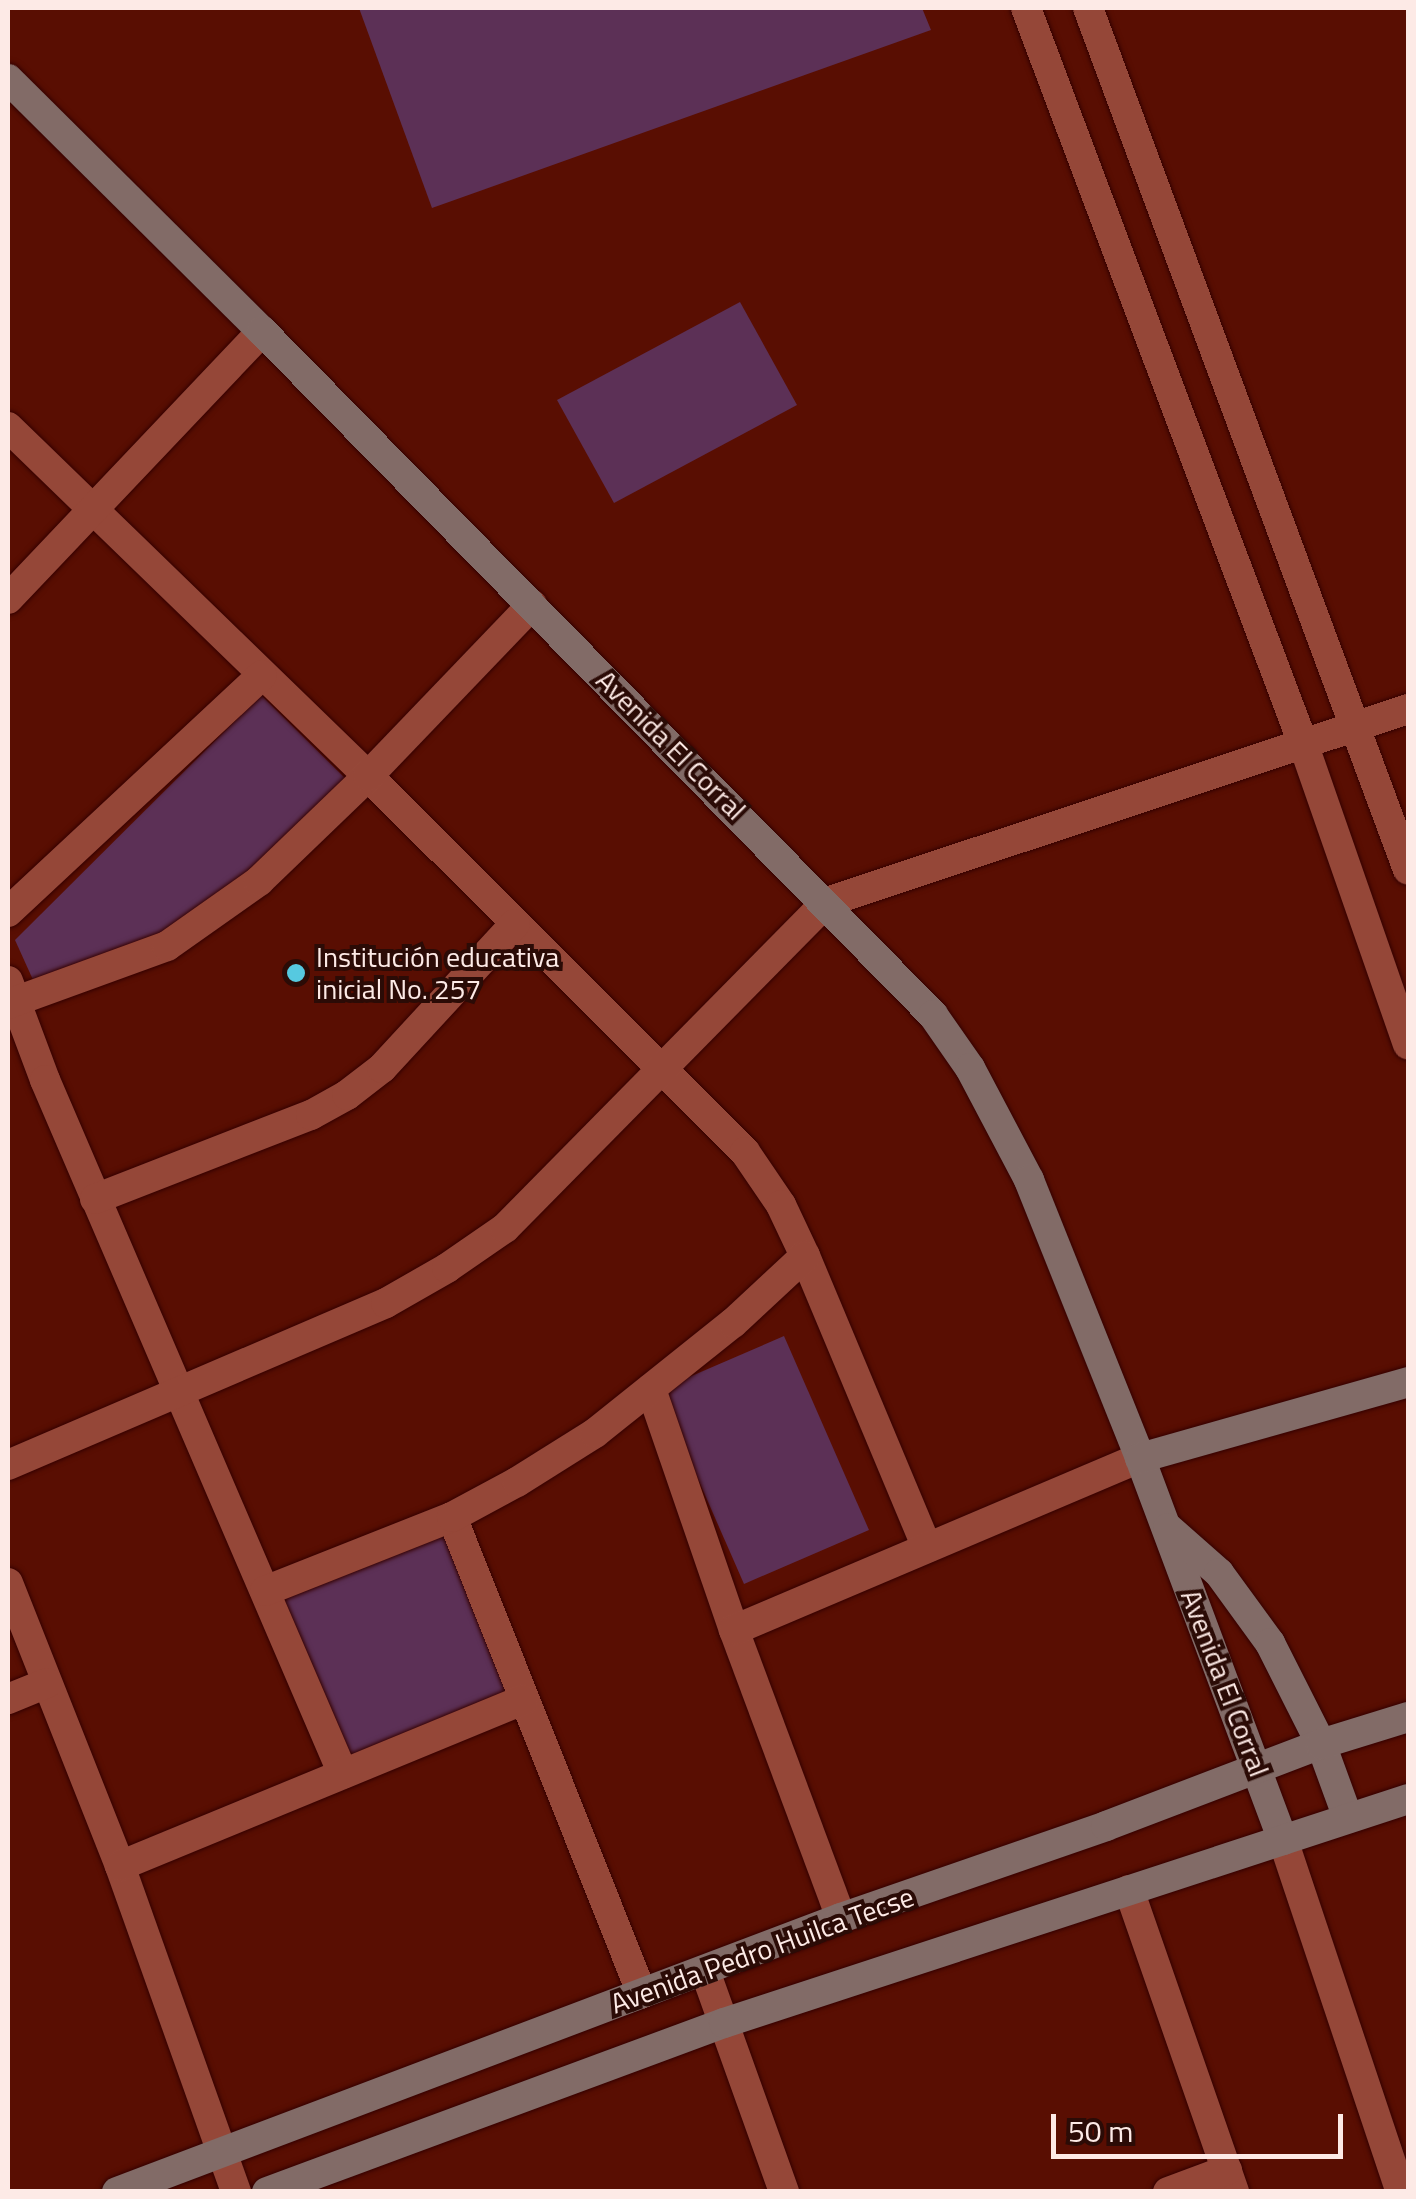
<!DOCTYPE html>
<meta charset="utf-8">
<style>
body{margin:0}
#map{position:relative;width:1416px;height:2199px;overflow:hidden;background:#590e02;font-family:"Titillium Web",sans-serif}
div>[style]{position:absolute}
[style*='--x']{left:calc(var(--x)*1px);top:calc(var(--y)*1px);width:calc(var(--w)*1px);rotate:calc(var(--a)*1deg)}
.green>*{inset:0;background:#5c3056}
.roads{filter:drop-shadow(0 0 2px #340000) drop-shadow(0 0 2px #340000)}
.street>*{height:30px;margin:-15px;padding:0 15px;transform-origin:15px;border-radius:15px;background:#954738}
.secondary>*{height:30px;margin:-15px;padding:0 15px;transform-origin:15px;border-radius:15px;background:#826b67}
.dots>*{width:28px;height:28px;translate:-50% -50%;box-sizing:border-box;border:5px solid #2b0b06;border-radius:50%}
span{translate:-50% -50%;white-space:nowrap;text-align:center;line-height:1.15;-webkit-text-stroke:8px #2b0b06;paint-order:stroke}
.street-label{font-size:28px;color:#fdeae6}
.poi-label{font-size:28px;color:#fdeae6}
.left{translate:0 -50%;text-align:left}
.frame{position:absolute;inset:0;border:10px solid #fdeae6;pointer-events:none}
.scale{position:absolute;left:1051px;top:2114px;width:292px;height:45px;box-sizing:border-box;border:5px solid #fdeae6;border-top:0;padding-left:12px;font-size:30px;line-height:35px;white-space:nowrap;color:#fdeae6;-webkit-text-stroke:8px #2b0b06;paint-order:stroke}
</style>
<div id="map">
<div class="green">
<div style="clip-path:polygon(359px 8px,922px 8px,931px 30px,432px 208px)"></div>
<div style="clip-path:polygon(740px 302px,797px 405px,614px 503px,557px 400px)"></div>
<div style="clip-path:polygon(261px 695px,346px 779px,249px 874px,159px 939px,34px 982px,15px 940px)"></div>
<div style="clip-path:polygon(784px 1336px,869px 1530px,744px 1584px,659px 1390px)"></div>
<div style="clip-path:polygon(449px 1532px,512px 1694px,348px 1761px,279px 1597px)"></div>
</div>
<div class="roads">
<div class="street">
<div style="--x:1026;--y:8;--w:789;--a:69.36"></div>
<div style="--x:1304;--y:746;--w:316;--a:70.8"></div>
<div style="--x:1088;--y:8;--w:919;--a:69.63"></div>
<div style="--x:8;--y:427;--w:501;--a:44.11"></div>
<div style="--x:368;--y:776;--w:532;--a:44.92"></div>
<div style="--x:745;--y:1152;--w:64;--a:55.8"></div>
<div style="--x:781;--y:1205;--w:56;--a:64.8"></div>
<div style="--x:805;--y:1256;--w:316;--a:67.3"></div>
<div style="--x:8;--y:599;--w:369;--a:-46.5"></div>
<div style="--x:8;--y:912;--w:347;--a:-43"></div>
<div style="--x:8;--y:981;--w:106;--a:69.5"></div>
<div style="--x:45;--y:1080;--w:755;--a:66.76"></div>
<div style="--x:8;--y:1004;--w:169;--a:-20"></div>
<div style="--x:167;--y:946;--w:113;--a:-35.2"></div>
<div style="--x:259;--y:881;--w:151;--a:-43.9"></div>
<div style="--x:368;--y:776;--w:237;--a:-46.2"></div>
<div style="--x:95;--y:1199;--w:232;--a:-21.3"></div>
<div style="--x:311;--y:1115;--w:41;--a:-29.1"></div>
<div style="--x:347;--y:1095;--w:44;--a:-37.6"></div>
<div style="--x:382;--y:1068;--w:196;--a:-47.3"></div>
<div style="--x:651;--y:1389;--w:255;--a:71"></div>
<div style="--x:734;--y:1630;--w:307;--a:69.6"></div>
<div style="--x:8;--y:1465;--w:411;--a:-23.2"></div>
<div style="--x:386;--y:1303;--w:70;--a:-29.8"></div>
<div style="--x:447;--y:1268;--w:70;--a:-34.6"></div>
<div style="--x:505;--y:1228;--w:458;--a:-45.4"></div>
<div style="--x:827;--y:902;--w:612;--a:-18.38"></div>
<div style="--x:452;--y:1517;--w:513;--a:68.28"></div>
<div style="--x:8;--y:1583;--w:304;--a:68.4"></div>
<div style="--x:120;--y:1866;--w:346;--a:70.4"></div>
<div style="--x:265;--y:1591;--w:201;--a:-21.6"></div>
<div style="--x:452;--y:1517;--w:74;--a:-28.3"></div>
<div style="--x:517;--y:1482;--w:92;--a:-32.1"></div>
<div style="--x:595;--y:1433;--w:176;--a:-38.6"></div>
<div style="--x:733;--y:1323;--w:98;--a:-42.9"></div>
<div style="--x:734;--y:1630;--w:441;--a:-23"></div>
<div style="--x:8;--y:1699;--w:42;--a:-22.3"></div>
<div style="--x:1283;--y:1840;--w:371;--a:71.5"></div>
<div style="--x:120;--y:1866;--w:436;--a:-22.4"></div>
<div style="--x:1129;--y:1890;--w:320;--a:70.8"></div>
<div style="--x:705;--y:1971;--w:235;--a:70.3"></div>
<div style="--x:1168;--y:2192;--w:63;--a:-20.4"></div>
</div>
<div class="secondary">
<div style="--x:8;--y:79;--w:358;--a:44.8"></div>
<div style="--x:262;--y:331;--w:958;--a:45.55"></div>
<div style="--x:933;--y:1015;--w:65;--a:55.1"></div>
<div style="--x:970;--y:1068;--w:127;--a:62.2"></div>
<div style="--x:1029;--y:1180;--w:299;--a:68.2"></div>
<div style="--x:1140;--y:1458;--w:408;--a:69.5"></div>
<div style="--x:1140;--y:1458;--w:279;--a:-15.8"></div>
<div style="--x:1168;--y:1528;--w:68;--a:41.4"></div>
<div style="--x:1219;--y:1573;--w:87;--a:53.9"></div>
<div style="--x:1270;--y:1643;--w:113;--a:63.2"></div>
<div style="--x:1321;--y:1744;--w:79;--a:70"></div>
<div style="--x:117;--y:2192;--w:774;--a:-20.73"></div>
<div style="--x:841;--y:1918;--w:281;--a:-19.1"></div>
<div style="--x:1106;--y:1826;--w:230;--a:-20.9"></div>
<div style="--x:1321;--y:1744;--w:91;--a:-17.2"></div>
<div style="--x:267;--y:2192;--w:487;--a:-20.3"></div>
<div style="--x:724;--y:2023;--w:720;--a:-18.13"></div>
</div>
</div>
<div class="dots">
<div style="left:296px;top:973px;background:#56c9e0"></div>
</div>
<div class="street-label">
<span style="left:671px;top:745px;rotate:45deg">Avenida El Corral</span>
<span style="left:1225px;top:1683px;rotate:69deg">Avenida El Corral</span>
<span style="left:762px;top:1950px;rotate:-20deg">Avenida Pedro Huilca Tecse</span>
</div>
<div class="poi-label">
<span class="left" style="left:316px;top:973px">Institución educativa<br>inicial No. 257</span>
</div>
<div class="frame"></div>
<div class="scale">50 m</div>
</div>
